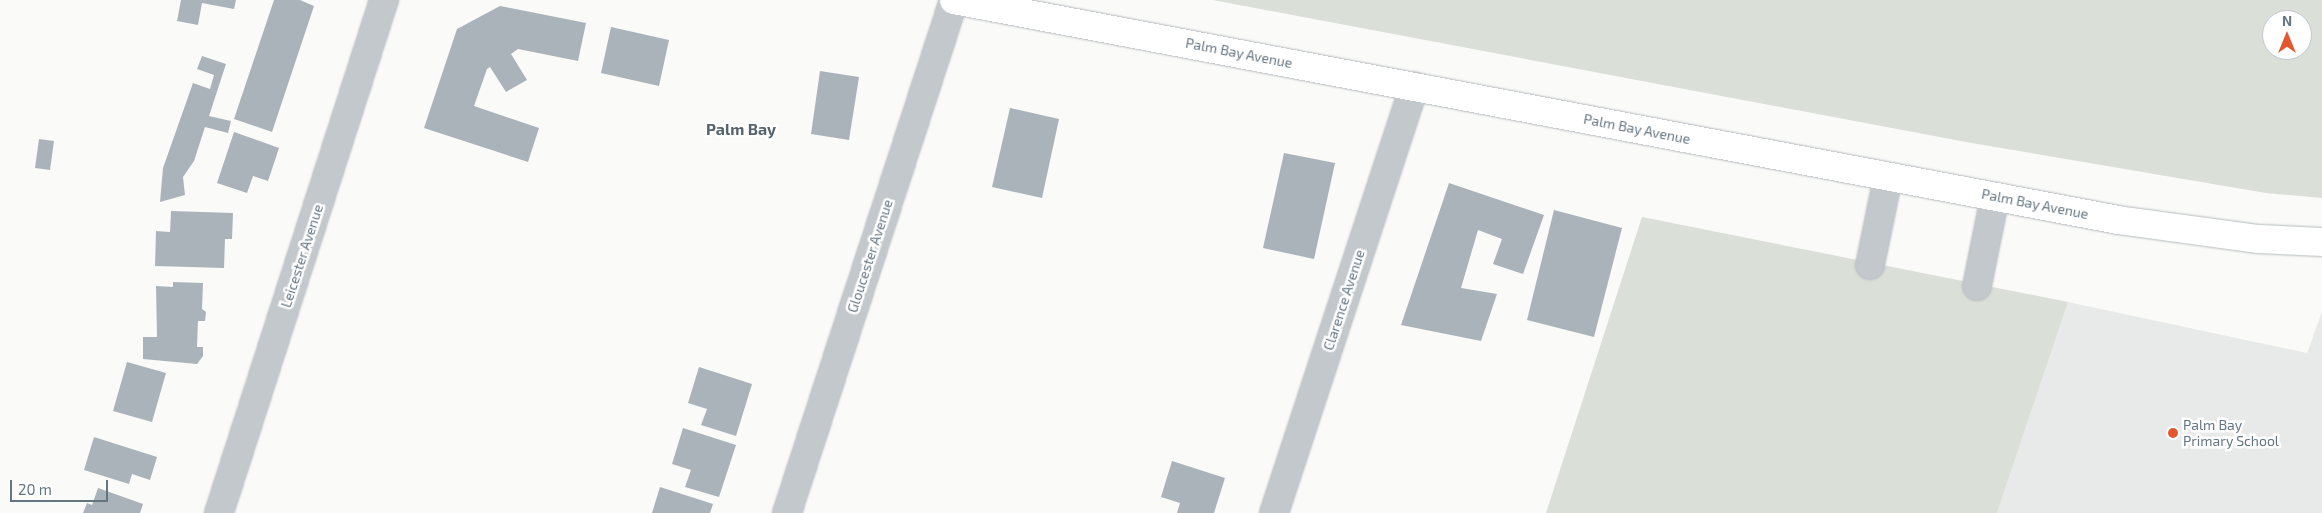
<!DOCTYPE html>
<style>
body{margin:0}
#map{position:relative;width:2322px;height:513px;overflow:hidden;background:#fafaf8;font-family:"Exo 2",sans-serif}
div>[style]{position:absolute}
[style*='--x']{left:calc(var(--x)*1px);top:calc(var(--y)*1px);width:calc(var(--w)*1px);rotate:calc(var(--a)*1deg)}
.built>*{inset:0;background:#e8e9e9}
.green>*{inset:0;background:#dadfd7}
.building>*{inset:0;background:#aab3b9}
.roads{filter:drop-shadow(0 0 1px #b5babe) drop-shadow(0 0 1px #b5babe)}
.minor>*{height:28px;margin:-14px;padding:0 14px;transform-origin:14px;border-radius:14px;background:#c3c8cc}
.major>*{height:28px;margin:-14px;padding:0 14px;transform-origin:14px;border-radius:14px;background:#fff}
.dots>*{width:14px;height:14px;translate:-50% -50%;box-sizing:border-box;border:2px solid #fff;border-radius:50%}
span{translate:-50% -50%;white-space:nowrap;text-align:center;line-height:1.15;-webkit-text-stroke:5px #fff;paint-order:stroke}
.street-label{font-size:14px;color:#657683}
.poi-label{font-size:14px;color:#657683}
.left{translate:0 -50%;text-align:left}
.quarter-label{font-size:16px;color:#57646e;font-weight:700}
.north{position:absolute;left:2262px;top:10px;width:50px;height:50px;box-sizing:border-box;background:#fff;border:1px solid #c1c8cd;border-radius:50%;rotate:0deg;font-size:14px;font-weight:700;line-height:20px;text-align:center;color:#657683}
.north::after{content:'';display:block;margin:auto;width:18px;height:22px;background:#e4572e;clip-path:polygon(50% 0,100% 100%,50% 72%,0 100%)}
.scale{position:absolute;left:10px;top:480px;width:98px;height:22px;box-sizing:border-box;border:2px solid #657683;border-top:0;padding-left:6px;font-size:15px;line-height:18px;white-space:nowrap;color:#657683;-webkit-text-stroke:4px #fff;paint-order:stroke}
</style>
<div id="map">
<div class="built">
<div style="clip-path:polygon(2068px 302px,2307px 353px,2322px 312px,2322px 513px,1997px 513px)"></div>
</div>
<div class="green">
<div style="clip-path:polygon(evenodd,1213px 0,2322px 0,2322px 198px,2266px 193px,1966px 142px,1213px 0,2272px 20px,2302px 20px,2302px 50px,2272px 50px,2272px 20px)"></div>
<div style="clip-path:polygon(1642px 217px,2068px 302px,1997px 513px,1546px 513px)"></div>
</div>
<div class="building">
<div style="clip-path:polygon(181px 0,236px 0,234px 9px,202px 3px,198px 25px,177px 21px)"></div>
<div style="clip-path:polygon(274px 0,300px 0,314px 6px,272px 132px,234px 119px)"></div>
<div style="clip-path:polygon(500px 6px,586px 23px,578px 61px,518px 49px,511px 54px,527px 80px,506px 92px,490px 67px,487px 69px,474px 106px,539px 128px,528px 162px,424px 128px,457px 29px)"></div>
<div style="clip-path:polygon(611px 27px,669px 40px,659px 86px,601px 73px)"></div>
<div style="clip-path:polygon(202px 56px,226px 64px,209px 116px,231px 121px,228px 133px,205px 127px,194px 161px,183px 177px,185px 195px,160px 202px,163px 168px,193px 83px,210px 89px,214px 75px,197px 69px)"></div>
<div style="clip-path:polygon(820px 71px,859px 77px,849px 140px,811px 134px)"></div>
<div style="clip-path:polygon(1010px 108px,1059px 119px,1042px 198px,992px 187px)"></div>
<div style="clip-path:polygon(234px 132px,279px 148px,268px 181px,253px 176px,247px 193px,217px 183px)"></div>
<div style="clip-path:polygon(39px 139px,54px 141px,50px 170px,35px 168px)"></div>
<div style="clip-path:polygon(1284px 153px,1335px 163px,1314px 259px,1263px 248px)"></div>
<div style="clip-path:polygon(1449px 183px,1544px 215px,1523px 274px,1493px 264px,1502px 239px,1478px 230px,1461px 288px,1497px 294px,1481px 341px,1401px 325px)"></div>
<div style="clip-path:polygon(1554px 210px,1622px 228px,1594px 337px,1527px 320px)"></div>
<div style="clip-path:polygon(171px 211px,233px 213px,232px 239px,225px 239px,224px 268px,155px 266px,156px 231px,170px 232px)"></div>
<div style="clip-path:polygon(173px 282px,203px 283px,202px 309px,206px 312px,205px 321px,198px 321px,197px 347px,203px 347px,203px 356px,197px 364px,143px 359px,143px 337px,157px 337px,156px 286px,173px 287px)"></div>
<div style="clip-path:polygon(127px 362px,166px 373px,152px 422px,113px 411px)"></div>
<div style="clip-path:polygon(699px 367px,752px 384px,736px 436px,701px 425px,707px 409px,688px 403px)"></div>
<div style="clip-path:polygon(683px 428px,736px 445px,719px 497px,685px 487px,691px 470px,672px 464px)"></div>
<div style="clip-path:polygon(94px 437px,157px 457px,150px 480px,132px 474px,129px 484px,84px 470px)"></div>
<div style="clip-path:polygon(1172px 461px,1225px 478px,1214px 513px,1177px 513px,1180px 503px,1161px 497px)"></div>
<div style="clip-path:polygon(660px 487px,713px 504px,710px 513px,652px 513px)"></div>
<div style="clip-path:polygon(98px 488px,143px 504px,140px 513px,83px 513px,87px 503px,92px 505px)"></div>
</div>
<div class="roads">
<div class="minor">
<div style="--x:1870;--y:265;--w:90;--a:-78.4"></div>
<div style="--x:1977;--y:286;--w:91;--a:-78.6"></div>
<div style="--x:219;--y:513;--w:539;--a:-72.17"></div>
<div style="--x:787;--y:513;--w:539;--a:-71.97"></div>
<div style="--x:1274;--y:513;--w:449;--a:-71.8"></div>
</div>
<div class="major">
<div style="--x:954;--y:0;--w:1185;--a:10.7"></div>
<div style="--x:2118;--y:220;--w:142;--a:7.7"></div>
<div style="--x:2259;--y:239;--w:63;--a:2.7"></div>
</div>
</div>
<div class="dots">
<div style="left:2173px;top:433px;background:#e4572e"></div>
</div>
<div class="street-label">
<span style="left:1239px;top:53px;rotate:11deg">Palm Bay Avenue</span>
<span style="left:1637px;top:129px;rotate:11deg">Palm Bay Avenue</span>
<span style="left:2035px;top:204px;rotate:11deg">Palm Bay Avenue</span>
<span style="left:302px;top:256px;rotate:-72deg">Leicester Avenue</span>
<span style="left:870px;top:256px;rotate:-72deg">Gloucester Avenue</span>
<span style="left:1344px;top:300px;rotate:-72deg">Clarence Avenue</span>
</div>
<div class="poi-label">
<span class="left" style="left:2183px;top:433px">Palm Bay<br>Primary School</span>
</div>
<div class="quarter-label">
<span style="left:741px;top:129px">Palm Bay</span>
</div>
<div class="north">N</div>
<div class="scale">20 m</div>
</div>
